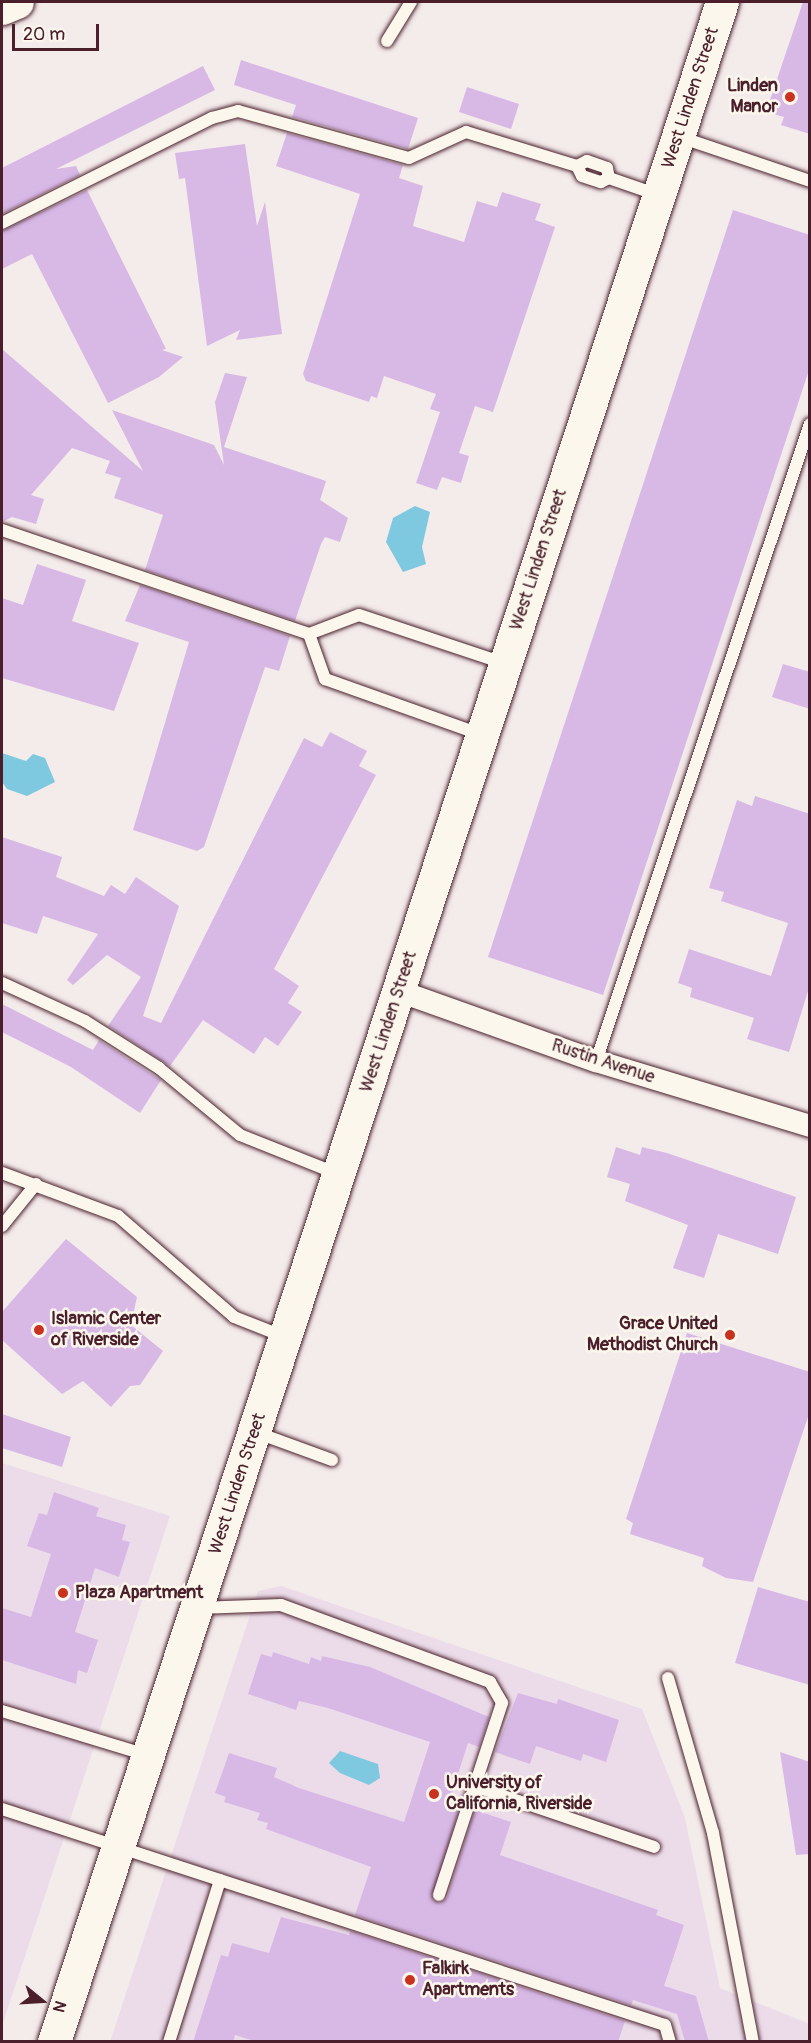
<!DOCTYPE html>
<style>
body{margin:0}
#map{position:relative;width:811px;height:2043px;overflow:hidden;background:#f4ebeb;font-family:Pangolin,sans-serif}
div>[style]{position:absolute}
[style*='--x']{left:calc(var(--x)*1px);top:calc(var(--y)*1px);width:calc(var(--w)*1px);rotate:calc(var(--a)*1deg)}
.built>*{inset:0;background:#ecdcea}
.water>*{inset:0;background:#7fc9e0}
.building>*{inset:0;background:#d8b9e6}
.roads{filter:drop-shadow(0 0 2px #4a1f2b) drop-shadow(0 0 2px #4a1f2b)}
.lane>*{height:12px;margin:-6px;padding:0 6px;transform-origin:6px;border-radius:6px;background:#fbf7ec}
.street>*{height:22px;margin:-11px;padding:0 11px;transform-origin:11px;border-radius:11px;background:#fbf7ec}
.secondary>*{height:33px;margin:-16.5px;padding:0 16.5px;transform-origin:16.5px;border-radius:16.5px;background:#fbf7ec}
.highway>*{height:33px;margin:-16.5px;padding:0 16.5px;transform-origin:16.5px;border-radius:16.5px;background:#fbf7ec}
.dots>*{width:16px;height:16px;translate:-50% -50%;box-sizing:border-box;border:3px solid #fbf7ec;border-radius:50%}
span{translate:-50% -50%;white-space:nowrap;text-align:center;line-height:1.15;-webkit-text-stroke:5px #fbf7ec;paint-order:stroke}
.poi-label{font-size:18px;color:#4a1f2b;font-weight:700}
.right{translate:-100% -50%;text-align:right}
.left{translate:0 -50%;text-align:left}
.street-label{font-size:18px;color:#4a1f2b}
.frame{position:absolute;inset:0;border:3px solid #4a1f2b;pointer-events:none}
.north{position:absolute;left:12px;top:1971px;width:60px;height:60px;-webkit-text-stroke:4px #fbf7ec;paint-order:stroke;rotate:108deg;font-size:16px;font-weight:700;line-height:24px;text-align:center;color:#4a1f2b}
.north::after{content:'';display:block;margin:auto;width:21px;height:27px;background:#4a1f2b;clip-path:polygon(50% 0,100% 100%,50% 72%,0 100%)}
.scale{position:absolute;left:12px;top:24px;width:87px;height:27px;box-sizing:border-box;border:3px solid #4a1f2b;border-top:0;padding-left:8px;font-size:18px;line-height:21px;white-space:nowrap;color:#4a1f2b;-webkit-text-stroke:4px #fbf7ec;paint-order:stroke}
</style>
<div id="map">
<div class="built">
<div style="clip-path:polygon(2px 1463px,170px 1516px,2px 2026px)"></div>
<div style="clip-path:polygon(281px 1586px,642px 1709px,685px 1818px,720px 1988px,810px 2024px,809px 2042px,110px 2042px,258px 1591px)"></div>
</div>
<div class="water">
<div style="clip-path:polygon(415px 506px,430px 512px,422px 547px,426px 564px,403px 572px,386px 542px,393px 518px)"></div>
<div style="clip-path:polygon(2px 753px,26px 761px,33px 754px,45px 758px,55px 782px,27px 796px,7px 789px,2px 782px)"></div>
<div style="clip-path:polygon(340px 1751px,378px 1764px,380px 1778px,369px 1785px,340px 1773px,329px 1763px)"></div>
</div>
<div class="building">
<div style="clip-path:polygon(803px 2px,810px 2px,810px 134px,781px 125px,784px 117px,766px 112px)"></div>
<div style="clip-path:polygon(241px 60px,418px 118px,408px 149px,292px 117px,296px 105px,234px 85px)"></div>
<div style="clip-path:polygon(203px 66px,215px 90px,56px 169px,76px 166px,80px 175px,2px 214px,2px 168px)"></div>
<div style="clip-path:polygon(467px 87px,519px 104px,511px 129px,459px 112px)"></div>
<div style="clip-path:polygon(287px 133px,403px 165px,399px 178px,423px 186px,413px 226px,464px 242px,477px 201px,497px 207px,502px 192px,541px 204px,535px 220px,555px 227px,493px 412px,475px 406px,459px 453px,469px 456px,461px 483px,442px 477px,437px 490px,416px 483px,440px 412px,430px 409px,436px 394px,384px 376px,377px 398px,371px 396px,369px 402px,306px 381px,303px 374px,360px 194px,276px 166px)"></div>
<div style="clip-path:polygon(245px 144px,257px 226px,265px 202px,282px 334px,236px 340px,240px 330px,207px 346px,185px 178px,179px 179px,175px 153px)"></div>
<div style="clip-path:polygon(87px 190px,166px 349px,162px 350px,183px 357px,159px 377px,108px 403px,32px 254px,2px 269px,2px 231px)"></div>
<div style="clip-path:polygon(733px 210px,810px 235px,810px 367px,603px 995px,488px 957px)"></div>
<div style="clip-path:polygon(2px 349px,143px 471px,112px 410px,214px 445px,224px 465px,215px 402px,225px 373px,247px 377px,224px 447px,326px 481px,320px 500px,348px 518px,340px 542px,325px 537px,321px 544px,295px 621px,145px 570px,163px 515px,114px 498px,121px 478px,105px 473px,110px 461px,72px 448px,31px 495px,44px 499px,36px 524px,12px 517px,2px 522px)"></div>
<div style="clip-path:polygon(37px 564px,86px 580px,72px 621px,139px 643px,114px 711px,2px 678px,2px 598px,23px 605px)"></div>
<div style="clip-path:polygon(140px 585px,290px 636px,279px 671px,265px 667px,204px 847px,197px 851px,133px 830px,189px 642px,125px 621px)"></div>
<div style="clip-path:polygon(783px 664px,810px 672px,810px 709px,772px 697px)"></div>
<div style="clip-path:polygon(330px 732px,367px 751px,359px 766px,376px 775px,274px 969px,299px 986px,288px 1003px,302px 1012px,278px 1046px,265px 1037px,254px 1054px,203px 1020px,170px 1066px,108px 1026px,141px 977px,107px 955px,73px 985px,67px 980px,98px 934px,43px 916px,37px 934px,2px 923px,2px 837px,62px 857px,56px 877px,104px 896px,111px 885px,125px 894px,136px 877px,179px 906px,143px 1016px,161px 1023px,304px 738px,322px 747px)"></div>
<div style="clip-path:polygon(755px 796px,810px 814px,809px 988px,789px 1052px,747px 1039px,754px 1018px,690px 997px,692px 988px,678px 983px,689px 949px,771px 976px,788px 923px,721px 901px,724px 892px,709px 888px,737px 800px,752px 806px)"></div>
<div style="clip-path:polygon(2px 1004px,93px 1050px,99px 1040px,161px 1080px,140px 1113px,71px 1067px,2px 1032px)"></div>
<div style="clip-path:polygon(616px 1147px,640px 1155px,642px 1147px,667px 1153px,796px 1197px,778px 1254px,718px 1234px,704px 1278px,673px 1268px,688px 1225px,625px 1201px,630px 1184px,607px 1177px)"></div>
<div style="clip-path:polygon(66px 1239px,137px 1297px,131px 1325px,163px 1351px,140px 1385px,130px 1386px,111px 1407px,83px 1381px,62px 1394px,2px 1340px,2px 1312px)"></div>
<div style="clip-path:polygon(687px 1333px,810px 1372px,810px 1411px,753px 1582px,726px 1578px,702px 1566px,704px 1558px,630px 1534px,633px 1523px,626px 1519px)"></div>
<div style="clip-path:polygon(2px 1414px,71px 1437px,62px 1467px,2px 1448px)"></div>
<div style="clip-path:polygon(54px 1492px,99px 1508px,96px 1516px,126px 1525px,122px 1540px,130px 1542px,119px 1577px,95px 1568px,75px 1632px,98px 1640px,87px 1673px,78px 1670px,76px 1684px,2px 1660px,2px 1608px,31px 1617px,51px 1554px,27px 1546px,39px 1513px,47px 1515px)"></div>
<div style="clip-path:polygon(758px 1587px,810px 1602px,810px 1685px,735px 1663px)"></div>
<div style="clip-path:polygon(273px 1652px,309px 1664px,311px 1657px,321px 1661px,322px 1656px,370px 1667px,489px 1717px,479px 1747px,468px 1743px,449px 1802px,460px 1805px,433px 1900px,440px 1903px,447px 1898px,475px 1810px,511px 1822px,500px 1855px,658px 1910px,656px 1915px,684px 1925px,664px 1986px,696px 1996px,709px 2042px,685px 2042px,677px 2014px,633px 2000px,631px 2005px,355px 1915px,371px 1867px,266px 1829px,268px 1823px,257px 1820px,260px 1813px,224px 1802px,226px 1797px,215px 1793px,229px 1753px,277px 1768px,274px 1777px,299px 1788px,404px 1822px,430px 1742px,328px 1708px,299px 1701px,296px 1710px,248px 1694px,261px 1654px,272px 1657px)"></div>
<div style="clip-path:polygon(518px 1693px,557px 1704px,558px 1699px,619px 1720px,606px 1762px,583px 1754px,581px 1761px,536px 1746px,530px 1764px,495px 1752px)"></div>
<div style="clip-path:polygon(780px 1752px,810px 1762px,810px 1854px,796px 1855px)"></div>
<div style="clip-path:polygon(281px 1917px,349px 1935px,350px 1931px,625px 2021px,618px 2042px,258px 2042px,235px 2035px,233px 2042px,193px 2042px,221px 1955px,228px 1957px,232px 1943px,269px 1953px)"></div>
</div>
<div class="roads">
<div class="lane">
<div style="--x:387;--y:41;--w:46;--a:-58.4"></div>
<div style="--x:680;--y:137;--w:137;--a:18.7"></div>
<div style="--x:577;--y:166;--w:11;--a:-27"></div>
<div style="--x:587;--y:161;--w:21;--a:19"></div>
<div style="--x:607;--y:168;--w:10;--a:79"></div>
<div style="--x:2;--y:223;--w:235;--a:-26.6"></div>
<div style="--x:212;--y:118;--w:27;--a:-15"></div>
<div style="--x:238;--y:111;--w:177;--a:15.4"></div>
<div style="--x:409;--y:158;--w:63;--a:-24.5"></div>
<div style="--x:466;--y:132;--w:116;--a:17"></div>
<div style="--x:577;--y:166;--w:11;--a:63"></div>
<div style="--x:582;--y:176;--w:20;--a:18"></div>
<div style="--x:601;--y:182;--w:9;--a:-27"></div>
<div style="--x:609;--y:178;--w:52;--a:19.1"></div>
<div style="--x:2;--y:530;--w:324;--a:18.7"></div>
<div style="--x:309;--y:634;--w:53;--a:-20.8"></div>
<div style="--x:359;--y:615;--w:152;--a:18.4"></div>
<div style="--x:309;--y:634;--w:48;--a:70.4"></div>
<div style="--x:325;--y:679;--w:167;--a:19.6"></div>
<div style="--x:2;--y:983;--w:91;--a:24.6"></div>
<div style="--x:85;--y:1021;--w:88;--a:32.4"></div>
<div style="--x:159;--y:1068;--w:105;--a:39.6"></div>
<div style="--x:240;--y:1135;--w:105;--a:21.7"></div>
<div style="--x:596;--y:1061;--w:672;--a:-71.43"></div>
<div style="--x:2;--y:1173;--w:124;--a:20.3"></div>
<div style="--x:118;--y:1216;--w:154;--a:41"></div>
<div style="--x:234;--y:1317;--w:55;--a:21.4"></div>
<div style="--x:2;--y:1226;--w:54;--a:-51"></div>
<div style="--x:255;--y:1432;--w:82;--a:20"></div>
<div style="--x:198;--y:1608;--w:83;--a:-2.1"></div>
<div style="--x:281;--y:1605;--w:223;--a:20.2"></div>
<div style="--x:490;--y:1682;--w:24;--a:60"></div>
<div style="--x:502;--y:1703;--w:202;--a:108.2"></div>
<div style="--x:668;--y:1678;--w:161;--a:73.8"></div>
<div style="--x:713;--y:1833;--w:213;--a:79.2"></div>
<div style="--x:2;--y:1711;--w:152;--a:16.9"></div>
<div style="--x:474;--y:1786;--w:190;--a:18.7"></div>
<div style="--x:2;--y:1809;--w:697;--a:18.05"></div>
<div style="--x:665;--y:2025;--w:18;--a:74"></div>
<div style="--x:169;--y:2042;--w:170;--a:-72.5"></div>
</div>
<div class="street">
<div style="--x:399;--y:991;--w:209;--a:19.6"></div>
<div style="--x:596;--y:1061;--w:224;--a:16.9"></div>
</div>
<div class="secondary">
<div style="--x:54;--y:2042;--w:2147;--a:-71.87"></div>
</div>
<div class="highway">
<div style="--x:2;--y:8;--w:16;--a:-22"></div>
</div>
</div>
<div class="dots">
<div style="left:790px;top:97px;background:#c8321e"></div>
<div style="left:39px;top:1330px;background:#c8321e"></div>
<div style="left:730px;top:1335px;background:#c8321e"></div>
<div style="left:63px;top:1593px;background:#c8321e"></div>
<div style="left:434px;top:1794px;background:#c8321e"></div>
<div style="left:410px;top:1980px;background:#c8321e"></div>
</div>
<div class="poi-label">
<span class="right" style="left:778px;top:97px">Linden<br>Manor</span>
<span class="left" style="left:51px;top:1330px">Islamic Center<br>of Riverside</span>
<span class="right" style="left:718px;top:1335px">Grace United<br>Methodist Church</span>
<span class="left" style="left:75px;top:1593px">Plaza Apartment</span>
<span class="left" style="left:446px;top:1794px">University of<br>California, Riverside</span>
<span class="left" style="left:422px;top:1980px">Falkirk<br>Apartments</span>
</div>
<div class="street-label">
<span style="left:691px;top:98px;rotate:-72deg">West Linden Street</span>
<span style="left:539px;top:560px;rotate:-72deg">West Linden Street</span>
<span style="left:389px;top:1022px;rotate:-72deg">West Linden Street</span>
<span style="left:603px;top:1062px;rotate:18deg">Rustin Avenue</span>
<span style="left:238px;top:1484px;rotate:-72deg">West Linden Street</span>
</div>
<div class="frame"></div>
<div class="north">N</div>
<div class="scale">20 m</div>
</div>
